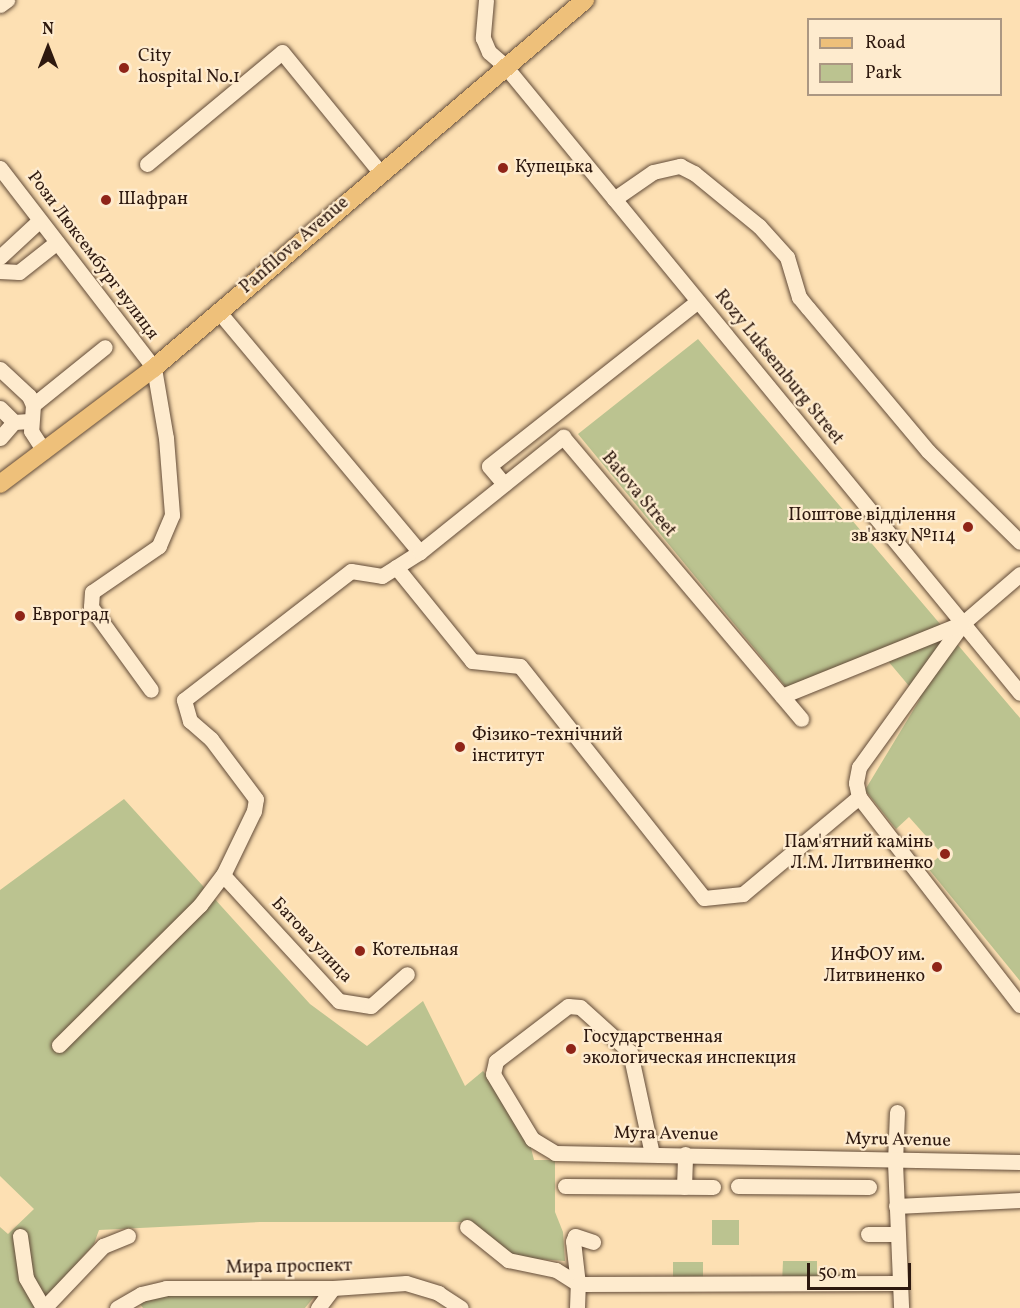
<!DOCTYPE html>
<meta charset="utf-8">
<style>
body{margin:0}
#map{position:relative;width:1020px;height:1308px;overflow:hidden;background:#fde0b3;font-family:Vollkorn,serif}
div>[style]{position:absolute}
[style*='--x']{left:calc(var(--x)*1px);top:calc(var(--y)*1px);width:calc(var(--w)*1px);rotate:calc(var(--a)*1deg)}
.green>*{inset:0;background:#bbc390}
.roads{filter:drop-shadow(0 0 2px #624b38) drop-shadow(0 0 2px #624b38)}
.minor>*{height:15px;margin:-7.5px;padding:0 7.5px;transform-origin:7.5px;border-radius:7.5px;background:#feebce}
.major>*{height:18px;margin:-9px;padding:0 9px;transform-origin:9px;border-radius:9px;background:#eec07a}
.dots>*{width:16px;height:16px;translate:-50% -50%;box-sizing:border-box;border:3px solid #feebce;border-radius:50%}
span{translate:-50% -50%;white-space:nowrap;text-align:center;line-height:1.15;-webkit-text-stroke:4.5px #feebce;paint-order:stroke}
.poi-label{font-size:18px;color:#2e190f}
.left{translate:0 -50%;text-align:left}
.right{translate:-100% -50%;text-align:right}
.street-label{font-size:18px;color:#2e190f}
.legend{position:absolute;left:807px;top:18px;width:195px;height:78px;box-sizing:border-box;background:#feebce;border:2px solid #ab9782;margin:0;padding:8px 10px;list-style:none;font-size:18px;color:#2e190f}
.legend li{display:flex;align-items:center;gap:12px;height:30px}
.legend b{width:30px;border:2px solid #ab9782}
.north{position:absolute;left:18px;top:18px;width:60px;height:60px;-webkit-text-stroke:4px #feebce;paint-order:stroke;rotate:0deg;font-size:16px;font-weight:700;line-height:24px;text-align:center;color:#2e190f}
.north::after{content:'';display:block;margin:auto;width:21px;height:27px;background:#2e190f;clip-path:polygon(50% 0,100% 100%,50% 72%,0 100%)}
.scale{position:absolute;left:807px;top:1263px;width:104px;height:27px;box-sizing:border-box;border:3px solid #2e190f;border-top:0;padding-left:8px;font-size:18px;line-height:21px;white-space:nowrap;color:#2e190f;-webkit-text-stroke:4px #feebce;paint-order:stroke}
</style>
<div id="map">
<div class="green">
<div style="clip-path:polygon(698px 339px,1020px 718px,1020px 981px,927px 867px,942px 854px,909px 817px,896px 829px,865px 790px,920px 699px,888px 661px,795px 698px,578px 434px)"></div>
<div style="clip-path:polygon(124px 799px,310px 1004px,367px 1046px,423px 1001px,465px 1086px,483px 1071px,515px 1110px,527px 1132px,534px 1160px,555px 1160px,555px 1212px,563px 1232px,565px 1261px,510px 1257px,465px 1222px,260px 1222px,99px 1230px,94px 1244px,37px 1308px,0 1308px,0 1227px,8px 1234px,34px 1209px,0 1176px,0 890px)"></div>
<div style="clip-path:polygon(712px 1220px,739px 1220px,739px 1245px,712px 1245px)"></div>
<div style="clip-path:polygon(783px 1261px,817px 1261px,817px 1283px,782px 1283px)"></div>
<div style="clip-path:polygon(673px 1262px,703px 1262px,703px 1278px,673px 1278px)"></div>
<div style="clip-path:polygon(317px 1293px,305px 1308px,143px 1308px,140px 1304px,161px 1295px)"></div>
</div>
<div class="roads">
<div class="minor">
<div style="--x:486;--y:0;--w:38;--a:95"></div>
<div style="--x:483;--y:38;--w:15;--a:67"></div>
<div style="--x:489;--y:52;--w:21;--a:41"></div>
<div style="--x:505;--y:66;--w:811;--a:50.6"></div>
<div style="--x:0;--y:5;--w:9;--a:-36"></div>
<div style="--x:147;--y:164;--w:175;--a:-39.7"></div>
<div style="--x:282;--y:52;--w:155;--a:50.8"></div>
<div style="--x:0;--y:168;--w:252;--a:52.4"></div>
<div style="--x:154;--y:368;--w:71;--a:80.3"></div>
<div style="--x:166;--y:438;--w:77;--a:85.5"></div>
<div style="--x:172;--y:515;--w:34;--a:113"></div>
<div style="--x:159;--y:546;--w:81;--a:145.5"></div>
<div style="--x:92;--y:592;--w:15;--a:94"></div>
<div style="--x:91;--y:607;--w:102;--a:54.1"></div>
<div style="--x:614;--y:199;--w:47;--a:-34.7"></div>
<div style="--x:653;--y:172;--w:28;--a:-13"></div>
<div style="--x:680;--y:166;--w:16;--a:27"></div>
<div style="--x:694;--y:173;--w:84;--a:39.2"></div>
<div style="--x:759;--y:226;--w:42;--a:47.9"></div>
<div style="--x:787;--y:257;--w:42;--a:73.3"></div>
<div style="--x:799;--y:297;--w:14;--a:51"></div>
<div style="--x:808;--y:308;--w:187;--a:50"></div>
<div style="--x:928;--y:451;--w:129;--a:44.7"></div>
<div style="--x:0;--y:257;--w:54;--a:-42.8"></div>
<div style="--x:0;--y:271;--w:19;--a:3"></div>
<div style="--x:19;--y:272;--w:48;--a:-38.3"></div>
<div style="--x:219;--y:312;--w:313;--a:50.1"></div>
<div style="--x:0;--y:369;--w:40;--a:43"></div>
<div style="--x:29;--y:396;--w:10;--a:66"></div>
<div style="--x:33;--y:405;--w:26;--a:94"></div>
<div style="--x:31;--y:431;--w:24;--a:57"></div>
<div style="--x:33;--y:405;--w:92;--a:-38.9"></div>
<div style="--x:0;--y:408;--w:20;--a:45"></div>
<div style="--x:14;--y:422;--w:15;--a:-4"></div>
<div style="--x:0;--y:438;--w:21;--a:-49"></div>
<div style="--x:504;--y:484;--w:23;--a:-130"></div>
<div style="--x:489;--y:466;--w:266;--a:-38.3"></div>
<div style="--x:396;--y:567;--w:121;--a:51"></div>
<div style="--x:472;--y:661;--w:48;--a:5.9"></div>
<div style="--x:520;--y:666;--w:296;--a:51.6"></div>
<div style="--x:704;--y:898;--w:39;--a:-6"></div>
<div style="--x:743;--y:894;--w:151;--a:-39.9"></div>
<div style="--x:1020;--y:574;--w:75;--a:139.3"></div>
<div style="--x:963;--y:623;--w:178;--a:125.8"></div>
<div style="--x:859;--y:767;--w:16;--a:101"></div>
<div style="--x:856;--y:783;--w:14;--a:78"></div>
<div style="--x:859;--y:797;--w:263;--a:52.3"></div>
<div style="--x:782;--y:696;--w:195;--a:-22"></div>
<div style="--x:223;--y:875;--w:171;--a:47.4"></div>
<div style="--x:339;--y:1001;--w:32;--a:9"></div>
<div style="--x:371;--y:1006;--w:48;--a:-41.6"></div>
<div style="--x:59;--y:1045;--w:199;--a:-44.8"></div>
<div style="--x:200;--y:905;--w:38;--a:-53"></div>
<div style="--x:223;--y:875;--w:71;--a:-64.2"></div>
<div style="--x:254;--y:811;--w:12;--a:-81"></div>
<div style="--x:256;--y:799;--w:75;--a:-126.9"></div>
<div style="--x:211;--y:739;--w:28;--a:-139"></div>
<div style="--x:190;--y:721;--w:22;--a:-106"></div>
<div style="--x:184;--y:700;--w:211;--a:-37.7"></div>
<div style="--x:351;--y:571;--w:31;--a:9"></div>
<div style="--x:382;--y:576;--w:45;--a:-32.3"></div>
<div style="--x:420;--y:552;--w:184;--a:-38.8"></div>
<div style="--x:563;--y:437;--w:369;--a:49.8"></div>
<div style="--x:897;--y:1112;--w:50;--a:92.3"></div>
<div style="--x:895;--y:1162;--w:146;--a:87.6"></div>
<div style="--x:652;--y:1154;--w:104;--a:-102.2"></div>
<div style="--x:630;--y:1052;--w:67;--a:-138"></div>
<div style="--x:580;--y:1007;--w:12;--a:-175"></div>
<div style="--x:568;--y:1006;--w:91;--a:142.6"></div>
<div style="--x:496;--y:1061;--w:13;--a:103"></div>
<div style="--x:493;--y:1074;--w:76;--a:59"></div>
<div style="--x:532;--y:1139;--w:27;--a:31"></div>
<div style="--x:555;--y:1153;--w:465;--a:1.1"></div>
<div style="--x:565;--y:1186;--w:148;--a:0.4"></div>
<div style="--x:738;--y:1186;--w:131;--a:0.4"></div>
<div style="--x:684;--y:1187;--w:33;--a:-88"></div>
<div style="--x:896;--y:1206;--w:124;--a:-2.8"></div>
<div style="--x:467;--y:1227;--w:53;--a:38.8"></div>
<div style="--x:508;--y:1260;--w:49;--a:11.8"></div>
<div style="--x:556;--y:1270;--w:26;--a:32"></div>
<div style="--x:868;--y:1234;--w:29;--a:0"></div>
<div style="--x:20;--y:1236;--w:42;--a:81.9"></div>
<div style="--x:26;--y:1278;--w:34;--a:60"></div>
<div style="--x:578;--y:1284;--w:43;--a:-96.6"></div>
<div style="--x:573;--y:1241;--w:5;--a:-68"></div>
<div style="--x:575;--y:1236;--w:19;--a:18"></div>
<div style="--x:44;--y:1308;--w:86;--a:-46.4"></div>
<div style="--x:103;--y:1246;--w:27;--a:-22"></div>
<div style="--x:117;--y:1308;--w:28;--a:-30"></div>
<div style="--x:141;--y:1294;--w:26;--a:-13"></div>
<div style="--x:166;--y:1288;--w:167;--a:0"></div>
<div style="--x:333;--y:1288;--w:73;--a:-3.9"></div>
<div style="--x:406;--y:1283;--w:34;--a:17"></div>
<div style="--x:438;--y:1293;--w:27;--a:33"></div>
<div style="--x:318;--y:1308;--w:25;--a:-53"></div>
<div style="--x:577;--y:1308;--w:24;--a:-88"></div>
<div style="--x:578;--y:1284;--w:320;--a:-0.2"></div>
</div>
<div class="major">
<div style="--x:0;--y:484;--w:193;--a:-37"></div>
<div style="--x:154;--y:368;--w:567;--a:-40.49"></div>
</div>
</div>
<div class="dots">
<div style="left:124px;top:68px;background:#8f2418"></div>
<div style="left:503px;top:168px;background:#8f2418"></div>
<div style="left:106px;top:200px;background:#8f2418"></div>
<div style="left:968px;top:527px;background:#8f2418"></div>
<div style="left:20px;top:616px;background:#8f2418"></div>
<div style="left:460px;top:747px;background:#8f2418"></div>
<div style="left:945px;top:854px;background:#8f2418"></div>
<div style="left:360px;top:951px;background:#8f2418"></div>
<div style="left:937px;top:967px;background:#8f2418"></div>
<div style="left:571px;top:1049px;background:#8f2418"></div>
</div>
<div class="poi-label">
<span class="left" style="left:138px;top:68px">City<br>hospital No.1</span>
<span class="left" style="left:515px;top:168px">Купецька</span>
<span class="left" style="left:118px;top:200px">Шафран</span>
<span class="right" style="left:956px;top:527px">Поштове відділення<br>зв'язку №114</span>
<span class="left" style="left:32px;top:616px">Евроград</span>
<span class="left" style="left:472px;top:747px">Фізико-технічний<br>інститут</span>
<span class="right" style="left:933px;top:854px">Пам'ятний камінь<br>Л.М. Литвиненко</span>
<span class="left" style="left:372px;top:951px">Котельная</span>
<span class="right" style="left:925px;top:967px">ИнФОУ им.<br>Литвиненко</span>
<span class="left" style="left:583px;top:1049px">Государственная<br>экологическая инспекция</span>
</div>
<div class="street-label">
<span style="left:295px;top:246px;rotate:-41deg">Panfilova Avenue</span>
<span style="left:92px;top:256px;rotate:53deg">Рози Люксембург вулиця</span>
<span style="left:778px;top:368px;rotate:51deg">Rozy Luksemburg Street</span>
<span style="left:638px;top:495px;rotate:50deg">Batova Street</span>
<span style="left:311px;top:941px;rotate:47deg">Батова улица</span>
<span style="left:666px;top:1135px;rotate:1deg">Myra Avenue</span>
<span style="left:898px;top:1141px;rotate:1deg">Myru Avenue</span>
<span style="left:289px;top:1268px;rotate:-1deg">Мира проспект</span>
</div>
<ul class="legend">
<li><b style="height:8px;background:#eec07a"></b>Road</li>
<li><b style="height:16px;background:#bbc390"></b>Park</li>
</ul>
<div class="north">N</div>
<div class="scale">50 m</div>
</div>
